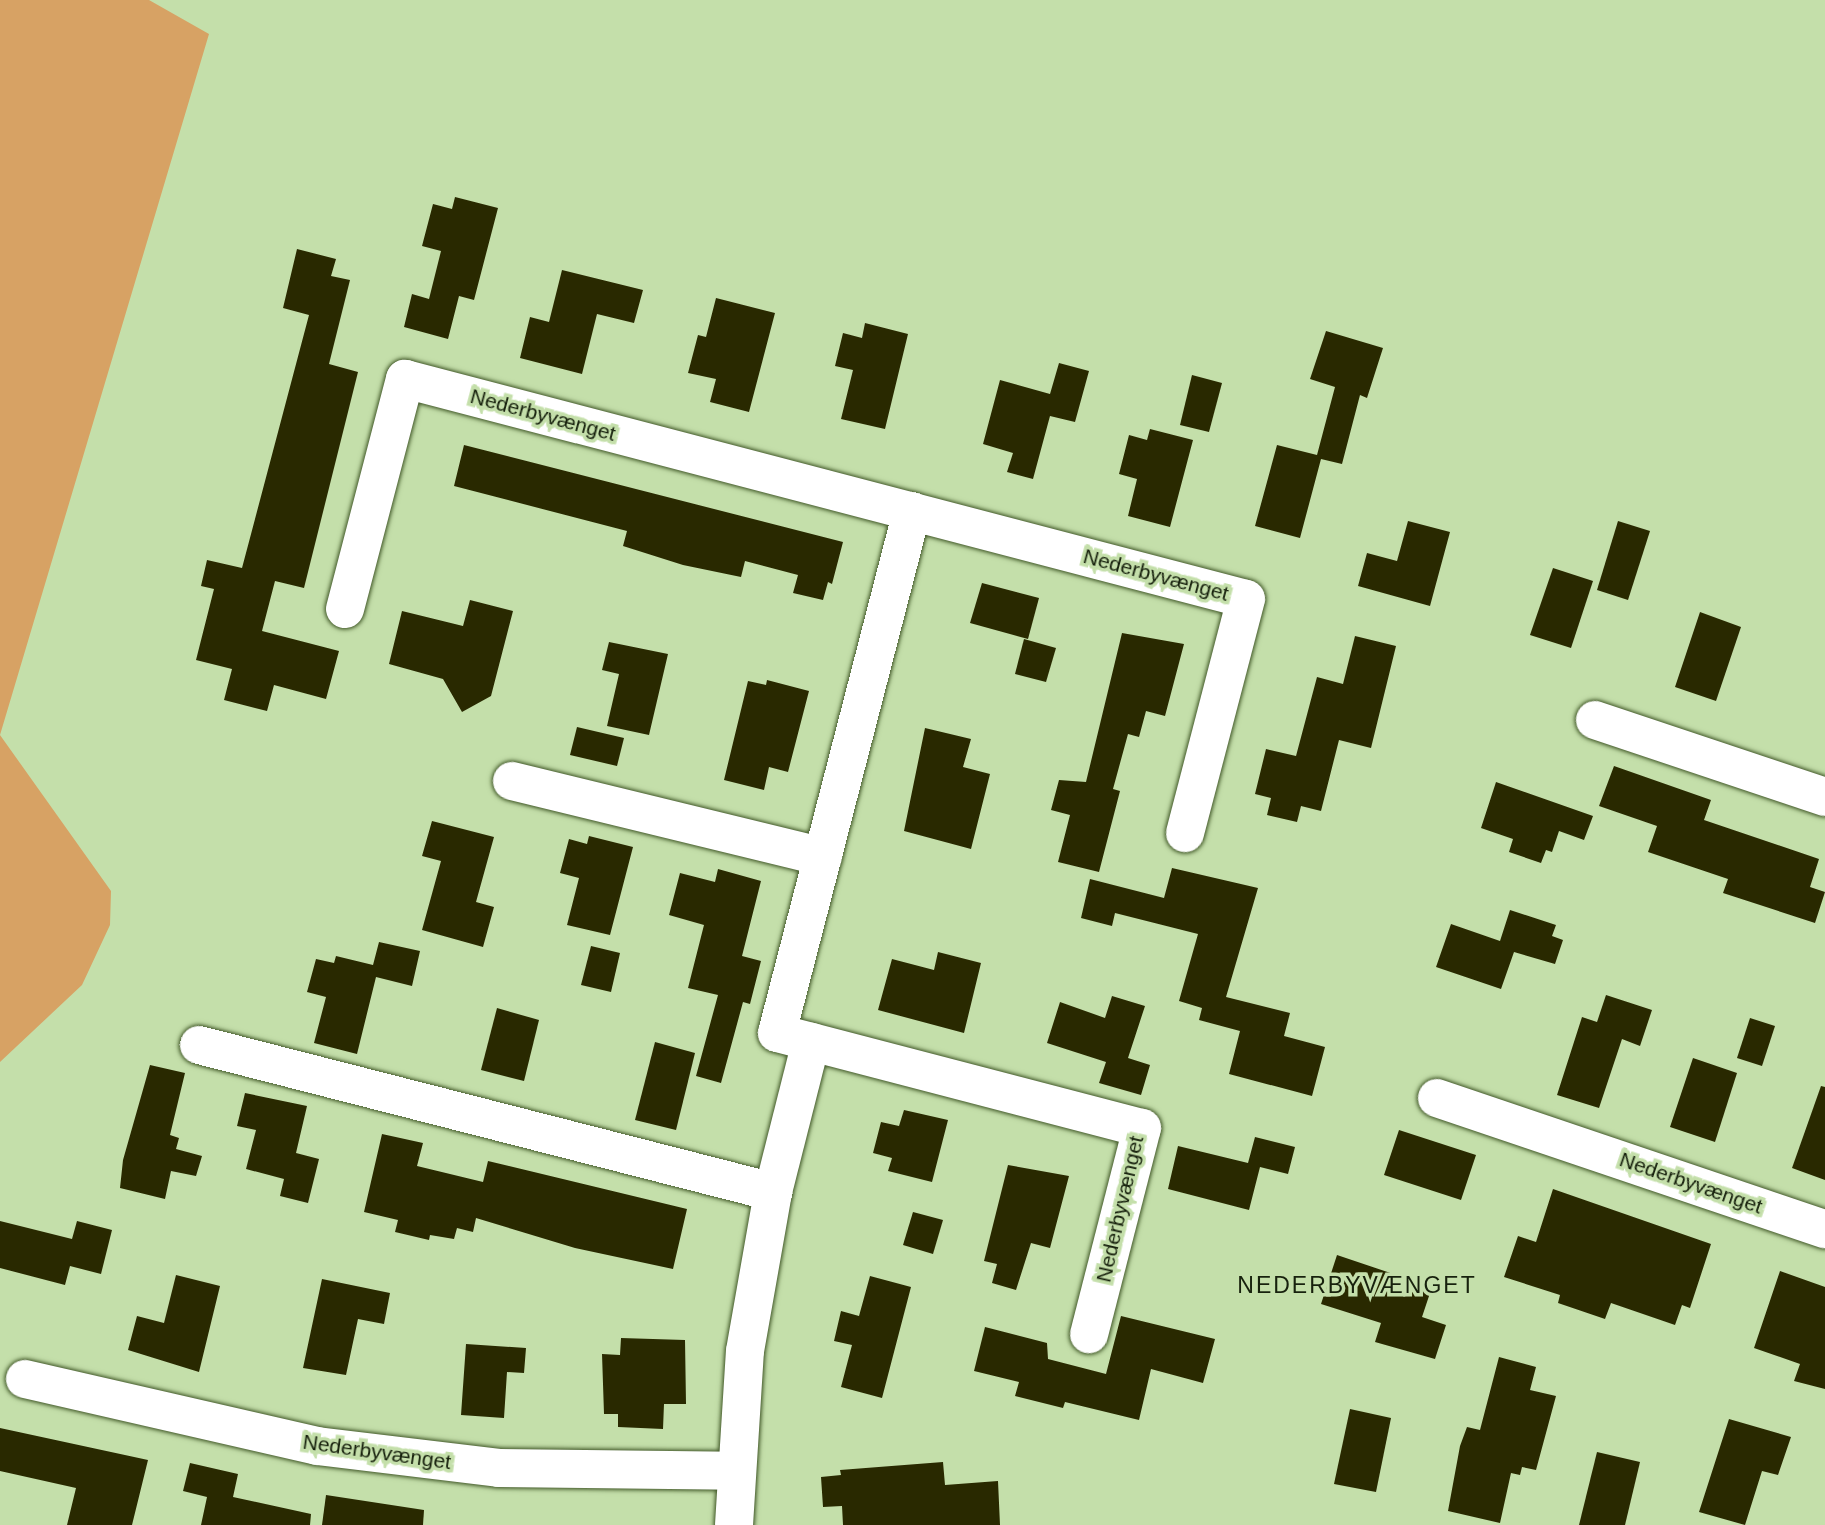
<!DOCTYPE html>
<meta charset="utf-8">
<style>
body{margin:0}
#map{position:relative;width:1825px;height:1525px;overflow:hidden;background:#c4dfaa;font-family:Arial,sans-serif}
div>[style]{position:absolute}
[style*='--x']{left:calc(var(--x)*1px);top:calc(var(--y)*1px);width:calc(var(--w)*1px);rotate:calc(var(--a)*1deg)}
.green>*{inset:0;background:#d7a264}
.building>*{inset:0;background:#292900}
.roads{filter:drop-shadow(0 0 2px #425929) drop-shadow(0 0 2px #425929)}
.minor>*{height:38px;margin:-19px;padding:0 19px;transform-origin:19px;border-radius:19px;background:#fff}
span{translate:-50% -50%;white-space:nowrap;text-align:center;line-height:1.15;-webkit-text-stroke:7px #c4dfaa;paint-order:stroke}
.street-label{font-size:21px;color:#17210d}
.neighbourhood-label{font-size:23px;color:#17210d;letter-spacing:2px}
</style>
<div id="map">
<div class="green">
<div style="clip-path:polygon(0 0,149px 0,209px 34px,0 735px,111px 891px,110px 925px,82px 985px,0 1062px)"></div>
</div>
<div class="building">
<div style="clip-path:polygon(455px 197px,498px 208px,474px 300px,459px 296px,448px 339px,404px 327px,412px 294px,429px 299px,441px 251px,422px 246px,433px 204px,452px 209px)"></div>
<div style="clip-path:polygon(297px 249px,336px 259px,331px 276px,350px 280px,329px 364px,358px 372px,304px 588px,275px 581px,262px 631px,339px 651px,326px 699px,274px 685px,267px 711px,224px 700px,232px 669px,196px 660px,214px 589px,201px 586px,207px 560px,242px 568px,309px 315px,283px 308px)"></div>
<div style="clip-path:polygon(562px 270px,643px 290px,634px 323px,597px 314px,582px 374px,520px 358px,530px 317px,549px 322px)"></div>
<div style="clip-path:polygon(716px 298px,775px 313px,749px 412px,710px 402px,716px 379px,688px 373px,698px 335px,706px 337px)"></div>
<div style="clip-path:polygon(865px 323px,908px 334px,885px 429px,841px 419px,853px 370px,835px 366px,843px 333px,862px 338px)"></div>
<div style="clip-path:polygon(1326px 331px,1383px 348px,1367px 398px,1360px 395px,1342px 464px,1321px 459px,1300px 538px,1255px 526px,1277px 445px,1317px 455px,1335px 387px,1310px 379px)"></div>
<div style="clip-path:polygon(1059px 363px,1089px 371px,1075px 422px,1050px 416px,1033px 479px,1007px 472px,1013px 453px,983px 444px,1000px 380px,1050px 394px)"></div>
<div style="clip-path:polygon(1192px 375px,1222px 383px,1209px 432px,1180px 425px)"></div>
<div style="clip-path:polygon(1150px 429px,1193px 440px,1170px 527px,1128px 516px,1137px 479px,1119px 474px,1129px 435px,1147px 440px)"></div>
<div style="clip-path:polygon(464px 445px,843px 542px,832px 584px,828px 582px,823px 600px,793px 593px,798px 575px,745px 561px,741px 577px,683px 565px,623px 546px,627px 531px,454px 486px)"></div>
<div style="clip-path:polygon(1408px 521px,1450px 532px,1430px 606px,1358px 586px,1367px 553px,1397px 561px)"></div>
<div style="clip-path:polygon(1618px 521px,1650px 531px,1628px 600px,1597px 590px)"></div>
<div style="clip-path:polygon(1553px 568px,1593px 581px,1571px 648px,1530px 635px)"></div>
<div style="clip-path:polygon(982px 583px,1039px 598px,1028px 639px,970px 623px)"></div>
<div style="clip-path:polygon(470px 600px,513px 611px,491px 696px,462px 712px,443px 679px,389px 664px,402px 611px,463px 626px)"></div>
<div style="clip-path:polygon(1700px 612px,1741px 627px,1716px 701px,1675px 687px)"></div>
<div style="clip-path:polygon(1122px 633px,1184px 644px,1165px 716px,1146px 711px,1139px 737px,1128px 734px,1113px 789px,1120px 791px,1099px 872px,1058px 862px,1070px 815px,1051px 810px,1059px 780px,1086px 782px)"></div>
<div style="clip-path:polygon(1355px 636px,1396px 646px,1371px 748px,1339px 740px,1321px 811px,1301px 806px,1297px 822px,1267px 815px,1271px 798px,1255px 794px,1266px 749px,1296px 756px,1317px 677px,1343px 684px)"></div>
<div style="clip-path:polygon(1024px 639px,1056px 648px,1046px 682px,1015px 674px)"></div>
<div style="clip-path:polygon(609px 642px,668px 654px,649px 735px,607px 726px,619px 674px,602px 670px)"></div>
<div style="clip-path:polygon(767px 680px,809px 691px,788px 772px,769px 767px,764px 790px,724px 780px,748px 681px,766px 685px)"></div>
<div style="clip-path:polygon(577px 727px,624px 738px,617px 766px,570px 755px)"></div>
<div style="clip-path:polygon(925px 728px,971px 739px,963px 767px,990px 774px,971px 849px,904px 831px)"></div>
<div style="clip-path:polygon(1614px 766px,1711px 800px,1704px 820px,1819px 859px,1810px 887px,1825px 892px,1815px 923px,1723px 893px,1728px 879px,1648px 852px,1657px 826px,1599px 806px)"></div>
<div style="clip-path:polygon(1496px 782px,1593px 816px,1584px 840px,1559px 831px,1552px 852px,1546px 850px,1541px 863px,1509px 852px,1513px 839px,1481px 828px)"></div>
<div style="clip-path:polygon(432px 821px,494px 837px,476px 902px,494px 907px,483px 947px,422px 930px,441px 861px,422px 856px)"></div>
<div style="clip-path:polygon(589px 836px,633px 847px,610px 935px,567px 925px,579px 878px,560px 873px,569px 839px,587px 844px)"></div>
<div style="clip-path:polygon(1172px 868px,1258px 888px,1226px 997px,1290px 1013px,1284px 1036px,1325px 1047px,1312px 1096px,1229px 1074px,1240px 1031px,1199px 1020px,1202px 1008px,1179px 1001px,1198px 934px,1115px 913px,1112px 926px,1081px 918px,1090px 879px,1164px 898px)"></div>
<div style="clip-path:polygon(718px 869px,761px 881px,742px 956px,761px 961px,750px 1004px,743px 1002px,721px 1083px,696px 1076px,718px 995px,688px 988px,704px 925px,669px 915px,680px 873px,715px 882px)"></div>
<div style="clip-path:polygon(1510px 910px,1556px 925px,1552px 936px,1563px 940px,1555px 964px,1514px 952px,1501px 989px,1436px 967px,1451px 924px,1500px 941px)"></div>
<div style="clip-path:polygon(379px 942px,420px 951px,412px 986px,376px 977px,357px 1054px,314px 1043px,326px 997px,307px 992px,316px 959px,334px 963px,336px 956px,373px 965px)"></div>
<div style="clip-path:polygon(591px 946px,620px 953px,611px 992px,581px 985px)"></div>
<div style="clip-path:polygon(938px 952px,981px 963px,964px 1033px,878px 1010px,892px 959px,934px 970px)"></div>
<div style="clip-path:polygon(1606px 995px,1652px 1010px,1640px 1046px,1622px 1039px,1599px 1108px,1557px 1095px,1582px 1017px,1597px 1022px)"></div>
<div style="clip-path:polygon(1112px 996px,1145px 1006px,1128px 1058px,1150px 1065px,1141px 1095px,1099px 1083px,1106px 1062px,1047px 1043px,1060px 1002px,1105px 1018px)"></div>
<div style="clip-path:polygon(497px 1008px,539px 1020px,524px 1081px,481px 1070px)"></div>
<div style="clip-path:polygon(1750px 1018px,1775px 1026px,1762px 1066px,1737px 1058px)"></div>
<div style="clip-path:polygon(655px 1042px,695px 1053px,676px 1130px,635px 1120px)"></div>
<div style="clip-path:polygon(1693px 1058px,1737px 1073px,1715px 1142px,1670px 1127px)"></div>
<div style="clip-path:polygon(150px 1065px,185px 1073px,170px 1135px,179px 1138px,176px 1149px,202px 1156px,196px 1176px,171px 1171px,165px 1199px,120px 1188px,123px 1160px)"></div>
<div style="clip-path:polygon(1821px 1086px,1825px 1087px,1825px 1180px,1792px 1168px)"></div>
<div style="clip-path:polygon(245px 1093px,307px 1106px,296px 1153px,319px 1159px,308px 1203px,280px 1196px,284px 1179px,246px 1169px,256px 1130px,237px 1126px)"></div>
<div style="clip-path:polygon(904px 1110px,948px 1120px,932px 1182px,888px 1171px,892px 1158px,873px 1153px,881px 1122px,899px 1126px)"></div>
<div style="clip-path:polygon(1399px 1130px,1476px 1155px,1461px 1200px,1384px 1175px)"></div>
<div style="clip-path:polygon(382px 1134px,423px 1143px,417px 1166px,483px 1182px,488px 1161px,687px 1209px,673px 1269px,575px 1248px,476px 1218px,473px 1232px,457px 1228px,454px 1239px,430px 1235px,429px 1240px,395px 1232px,398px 1220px,364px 1212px)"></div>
<div style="clip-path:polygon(1255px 1137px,1295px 1147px,1288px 1174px,1260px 1167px,1249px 1210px,1168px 1189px,1178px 1146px,1248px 1163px)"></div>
<div style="clip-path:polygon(1008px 1165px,1069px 1176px,1050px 1248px,1031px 1243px,1016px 1290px,992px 1283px,997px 1264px,984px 1261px)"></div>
<div style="clip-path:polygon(1553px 1189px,1711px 1244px,1690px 1308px,1682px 1305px,1675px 1325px,1611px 1303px,1605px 1319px,1558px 1303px,1560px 1295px,1504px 1277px,1518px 1236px,1536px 1242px)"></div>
<div style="clip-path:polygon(913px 1212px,943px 1220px,933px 1254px,903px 1245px)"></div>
<div style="clip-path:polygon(0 1221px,72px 1239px,77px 1221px,112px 1230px,101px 1274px,70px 1266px,65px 1285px,0 1268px)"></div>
<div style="clip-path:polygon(1337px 1255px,1432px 1287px,1422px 1317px,1446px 1325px,1435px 1359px,1375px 1342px,1381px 1323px,1321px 1304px)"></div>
<div style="clip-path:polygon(1780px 1271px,1825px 1287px,1825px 1389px,1794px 1381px,1800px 1364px,1754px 1348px)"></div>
<div style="clip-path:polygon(176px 1275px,220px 1286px,199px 1372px,128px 1350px,137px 1316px,164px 1323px)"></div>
<div style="clip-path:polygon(870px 1276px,911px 1287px,882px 1398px,841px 1387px,852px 1345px,834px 1341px,841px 1311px,859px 1316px)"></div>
<div style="clip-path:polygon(322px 1279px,390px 1293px,384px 1324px,358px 1319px,346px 1375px,303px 1368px)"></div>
<div style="clip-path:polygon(1121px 1316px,1215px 1339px,1203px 1383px,1151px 1369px,1139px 1420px,1065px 1402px,1063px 1408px,1015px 1396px,1019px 1382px,974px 1371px,985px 1327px,1047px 1343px,1048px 1359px,1106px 1374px)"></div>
<div style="clip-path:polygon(621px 1338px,685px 1340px,686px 1404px,664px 1404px,663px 1429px,618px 1427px,618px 1414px,604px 1414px,602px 1354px,620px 1355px)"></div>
<div style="clip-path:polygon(466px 1344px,526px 1348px,524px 1373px,507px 1372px,504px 1418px,461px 1415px)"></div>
<div style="clip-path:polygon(1499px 1357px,1536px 1367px,1530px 1390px,1556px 1396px,1536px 1470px,1522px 1467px,1520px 1475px,1511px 1473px,1500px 1523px,1448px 1511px,1460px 1446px,1467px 1427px,1480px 1430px)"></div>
<div style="clip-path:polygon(1350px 1409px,1391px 1418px,1376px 1492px,1334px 1484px)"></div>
<div style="clip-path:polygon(1729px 1419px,1791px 1437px,1778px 1475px,1762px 1471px,1745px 1525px,1699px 1512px)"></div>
<div style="clip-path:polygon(0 1428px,148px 1460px,132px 1525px,67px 1525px,76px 1488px,0 1471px)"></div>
<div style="clip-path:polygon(1597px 1452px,1640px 1462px,1625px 1525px,1579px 1525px)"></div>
<div style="clip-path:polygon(943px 1462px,945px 1485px,998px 1481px,1000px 1525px,843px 1525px,842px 1506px,823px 1507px,821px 1477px,841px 1475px,840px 1470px)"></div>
<div style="clip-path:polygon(190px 1463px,238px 1474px,233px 1497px,311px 1514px,310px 1525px,201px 1525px,207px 1497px,183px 1491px)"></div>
<div style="clip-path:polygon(326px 1495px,424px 1510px,423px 1525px,322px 1525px)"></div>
</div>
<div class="roads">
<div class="minor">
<div style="--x:912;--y:511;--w:539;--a:104.5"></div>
<div style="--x:777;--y:1033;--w:377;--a:14.6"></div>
<div style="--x:1142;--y:1128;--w:213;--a:104.4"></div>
<div style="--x:345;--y:609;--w:238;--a:-75.4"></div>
<div style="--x:405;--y:379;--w:869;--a:14.66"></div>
<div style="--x:1246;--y:599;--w:242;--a:104.6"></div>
<div style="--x:1595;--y:720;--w:243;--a:18.5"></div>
<div style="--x:512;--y:781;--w:320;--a:13.7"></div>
<div style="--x:199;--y:1045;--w:593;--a:14.36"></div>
<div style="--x:1437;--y:1098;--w:410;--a:18.7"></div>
<div style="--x:25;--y:1379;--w:300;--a:12.9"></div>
<div style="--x:317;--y:1446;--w:183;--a:6.9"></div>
<div style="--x:499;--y:1468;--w:235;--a:0.7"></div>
<div style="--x:734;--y:1525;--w:174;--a:-86.4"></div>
<div style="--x:745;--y:1351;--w:161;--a:-80"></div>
<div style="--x:773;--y:1192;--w:155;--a:-75.8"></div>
</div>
</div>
<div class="street-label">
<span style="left:543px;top:415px;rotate:15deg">Nederbyvænget</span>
<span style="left:1156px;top:575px;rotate:15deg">Nederbyvænget</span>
<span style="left:1691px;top:1183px;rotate:19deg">Nederbyvænget</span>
<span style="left:1120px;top:1209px;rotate:-77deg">Nederbyvænget</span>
<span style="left:377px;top:1452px;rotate:8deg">Nederbyvænget</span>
</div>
<div class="neighbourhood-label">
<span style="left:1357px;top:1285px">NEDERBYVÆNGET</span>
</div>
</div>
